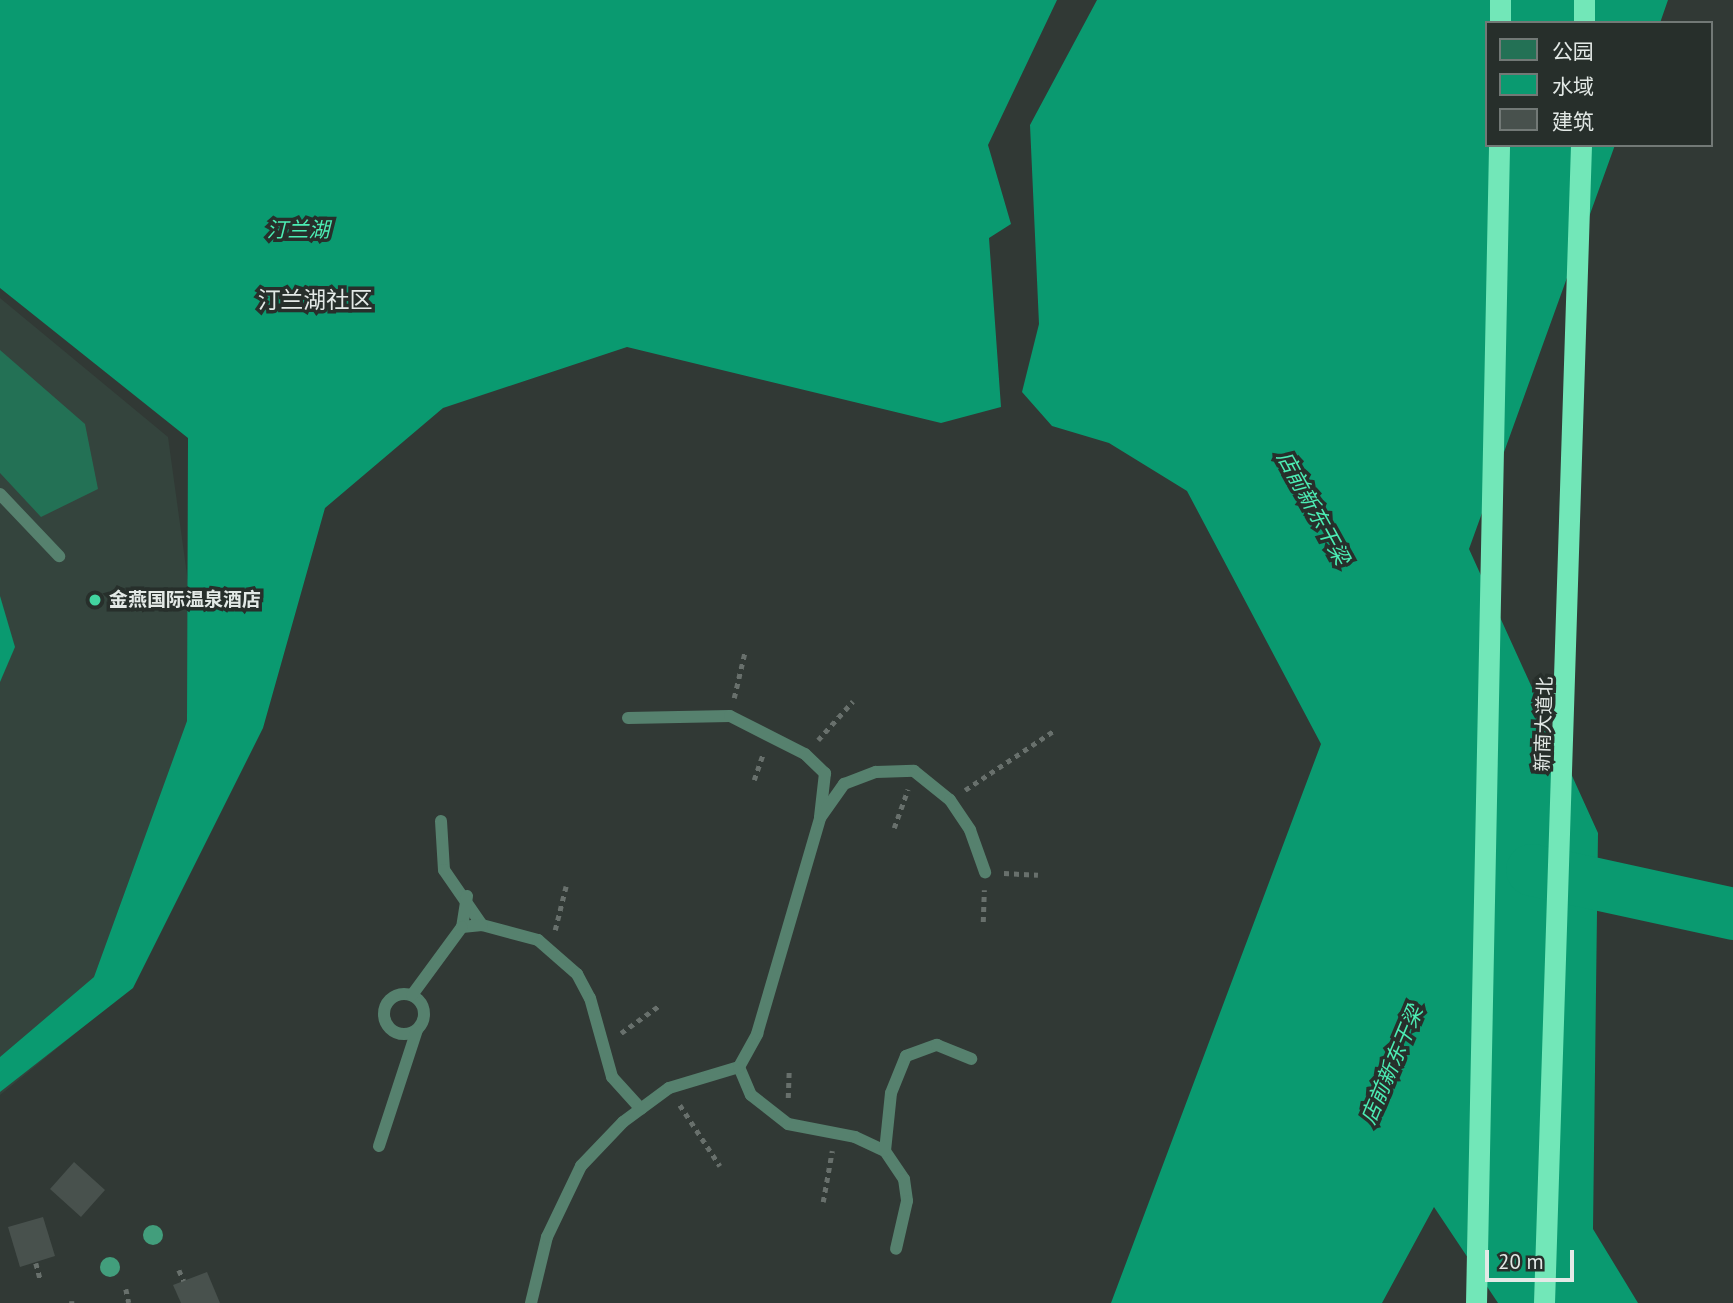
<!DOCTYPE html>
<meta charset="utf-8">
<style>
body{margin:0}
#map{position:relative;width:1733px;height:1303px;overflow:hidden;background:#313935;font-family:"PT Sans","Noto Sans SC",sans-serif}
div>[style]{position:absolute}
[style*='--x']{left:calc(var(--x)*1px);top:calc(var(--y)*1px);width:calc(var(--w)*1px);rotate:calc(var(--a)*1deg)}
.built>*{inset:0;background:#34443d}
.green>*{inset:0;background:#237155}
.water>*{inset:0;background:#0a9a70}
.river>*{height:52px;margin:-26px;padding:0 26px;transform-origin:26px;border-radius:26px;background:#0a9a70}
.building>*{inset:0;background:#48514d}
.path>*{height:4.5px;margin-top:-2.25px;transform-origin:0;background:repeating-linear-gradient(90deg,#68706c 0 5px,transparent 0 10px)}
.lane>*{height:12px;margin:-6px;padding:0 6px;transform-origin:6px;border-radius:6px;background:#56816e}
.lane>.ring{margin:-6px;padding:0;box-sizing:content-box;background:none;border:12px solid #56816e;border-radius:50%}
.highway>*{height:21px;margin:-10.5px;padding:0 10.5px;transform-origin:10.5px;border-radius:10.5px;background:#72e7b8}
.trees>*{width:20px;height:20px;margin:-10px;border-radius:50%;background:#429e7c}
.dots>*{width:19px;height:19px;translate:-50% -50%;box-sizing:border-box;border:4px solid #272f2b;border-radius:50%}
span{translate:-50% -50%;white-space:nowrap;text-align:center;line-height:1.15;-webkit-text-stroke:7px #272f2b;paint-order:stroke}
.poi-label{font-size:19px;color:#e3e9e6;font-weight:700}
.left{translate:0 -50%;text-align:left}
.street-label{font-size:19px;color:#e3e9e6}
.water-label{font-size:21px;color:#4cedb4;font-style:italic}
.quarter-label{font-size:23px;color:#e3e9e6}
.legend{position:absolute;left:1485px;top:21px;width:228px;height:126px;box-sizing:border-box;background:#272f2b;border:2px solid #727976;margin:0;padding:9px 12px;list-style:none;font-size:21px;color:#e3e9e6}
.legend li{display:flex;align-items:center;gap:14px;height:35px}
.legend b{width:35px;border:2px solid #727976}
.scale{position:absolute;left:1485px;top:1250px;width:89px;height:32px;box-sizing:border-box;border:4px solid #e3e9e6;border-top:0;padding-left:9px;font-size:21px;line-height:24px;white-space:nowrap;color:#e3e9e6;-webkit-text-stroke:5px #272f2b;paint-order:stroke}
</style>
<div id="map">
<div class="built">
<div style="clip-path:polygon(0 298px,168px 437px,213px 763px,115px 1001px,0 1095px)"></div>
</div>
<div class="green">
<div style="clip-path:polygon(0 350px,85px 424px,98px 489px,41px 517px,0 473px)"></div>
</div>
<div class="water">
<div style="clip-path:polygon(0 0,1057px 0,988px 145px,1011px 224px,989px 238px,1001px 407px,941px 423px,627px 347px,443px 408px,325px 508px,263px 728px,133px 988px,0 1092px,0 1057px,94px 977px,187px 721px,188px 438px,0 288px)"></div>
<div style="clip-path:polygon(1097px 0,1668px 0,1660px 23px,1486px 23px,1486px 145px,1615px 145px,1469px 549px,1598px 833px,1593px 1229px,1638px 1303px,1498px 1303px,1434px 1207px,1382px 1303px,1111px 1303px,1321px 744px,1187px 491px,1109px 443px,1052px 426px,1022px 392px,1039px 324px,1030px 125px)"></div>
<div style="clip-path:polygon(0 596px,15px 647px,0 682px)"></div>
</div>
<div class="river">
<div style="--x:1532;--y:870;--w:206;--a:12.3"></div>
</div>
<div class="building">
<div style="clip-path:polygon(74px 1162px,105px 1190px,81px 1217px,50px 1189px)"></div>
<div style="clip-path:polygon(43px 1217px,55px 1256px,20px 1267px,8px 1227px)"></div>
<div style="clip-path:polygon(207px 1272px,220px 1303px,181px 1303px,173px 1285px)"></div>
</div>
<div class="path">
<div style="--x:734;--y:698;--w:48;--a:-76.8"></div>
<div style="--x:818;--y:740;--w:52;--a:-48.1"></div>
<div style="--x:754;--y:780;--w:28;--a:-71"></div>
<div style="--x:965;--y:790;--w:108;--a:-33.7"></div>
<div style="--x:894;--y:828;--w:41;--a:-70.3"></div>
<div style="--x:1004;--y:873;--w:34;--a:3"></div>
<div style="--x:983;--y:922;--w:32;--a:-88"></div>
<div style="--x:555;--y:930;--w:45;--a:-76"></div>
<div style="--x:621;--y:1033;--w:48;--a:-35.7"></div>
<div style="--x:788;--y:1098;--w:29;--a:-88"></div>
<div style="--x:680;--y:1105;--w:73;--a:56.7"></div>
<div style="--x:823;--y:1202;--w:52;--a:-80"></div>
<div style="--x:36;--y:1263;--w:16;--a:75"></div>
<div style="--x:179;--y:1270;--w:12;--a:66"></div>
<div style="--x:126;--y:1289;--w:14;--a:78"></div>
<div style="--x:72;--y:1301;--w:2;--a:90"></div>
</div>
<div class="lane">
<div style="--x:0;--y:494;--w:86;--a:46.4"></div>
<div style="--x:628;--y:718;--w:102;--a:-1.1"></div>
<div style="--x:730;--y:716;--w:84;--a:26.9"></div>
<div style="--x:805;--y:754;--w:28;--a:44"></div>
<div style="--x:825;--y:773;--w:44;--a:96.5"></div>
<div style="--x:441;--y:821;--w:49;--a:86.5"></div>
<div style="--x:444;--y:870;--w:67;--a:55.4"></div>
<div style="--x:482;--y:925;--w:58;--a:15"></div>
<div style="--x:538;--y:940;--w:52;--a:41.1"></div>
<div style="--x:577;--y:974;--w:27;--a:62"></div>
<div style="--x:590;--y:998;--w:82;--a:74.4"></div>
<div style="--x:612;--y:1077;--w:43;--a:47.8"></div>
<div style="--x:467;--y:896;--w:31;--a:99"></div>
<div style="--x:462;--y:927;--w:20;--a:-6"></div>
<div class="ring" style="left:384px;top:994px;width:28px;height:28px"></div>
<div style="--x:412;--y:995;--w:84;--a:-53.7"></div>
<div style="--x:739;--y:1067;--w:30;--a:67"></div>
<div style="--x:751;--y:1095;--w:47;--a:38.1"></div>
<div style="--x:788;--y:1124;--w:68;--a:11"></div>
<div style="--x:855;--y:1137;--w:33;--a:25"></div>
<div style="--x:885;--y:1151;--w:34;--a:56"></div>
<div style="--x:904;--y:1179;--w:22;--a:82"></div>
<div style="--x:907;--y:1201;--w:49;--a:102.9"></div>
<div style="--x:379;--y:1146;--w:122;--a:-71.9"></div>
<div style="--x:885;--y:1151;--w:58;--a:-84.1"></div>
<div style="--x:891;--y:1093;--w:40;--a:-68"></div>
<div style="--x:906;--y:1056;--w:33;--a:-20"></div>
<div style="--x:937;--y:1045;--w:37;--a:22"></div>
<div style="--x:531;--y:1303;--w:68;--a:-76.4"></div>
<div style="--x:547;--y:1237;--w:79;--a:-64.4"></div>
<div style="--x:581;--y:1166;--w:61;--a:-46.3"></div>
<div style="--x:623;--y:1122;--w:57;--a:-36.5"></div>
<div style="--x:669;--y:1088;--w:73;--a:-16.7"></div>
<div style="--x:739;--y:1067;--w:38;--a:-61"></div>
<div style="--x:757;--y:1034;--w:225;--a:-73.7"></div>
<div style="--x:820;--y:818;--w:42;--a:-54.8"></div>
<div style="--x:844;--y:784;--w:34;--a:-21"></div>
<div style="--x:876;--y:772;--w:38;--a:-2"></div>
<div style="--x:914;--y:771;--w:46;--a:38.9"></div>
<div style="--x:950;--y:800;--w:36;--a:56"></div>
<div style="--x:970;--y:830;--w:45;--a:70.3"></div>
</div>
<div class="highway">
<div style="--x:1500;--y:23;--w:23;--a:-90"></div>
<div style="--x:1584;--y:23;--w:23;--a:-90"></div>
<div style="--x:1476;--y:1303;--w:1158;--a:-88.86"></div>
<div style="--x:1544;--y:1303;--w:1159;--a:-88.17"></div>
</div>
<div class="trees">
<div style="left:153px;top:1235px"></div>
<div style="left:110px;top:1267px"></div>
</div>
<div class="dots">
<div style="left:95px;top:600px;background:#42d4a0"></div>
</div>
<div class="poi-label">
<span class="left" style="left:109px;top:600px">金燕国际温泉酒店</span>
</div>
<div class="street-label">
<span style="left:1544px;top:724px;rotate:-88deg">新南大道北</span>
</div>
<div class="water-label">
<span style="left:298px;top:230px">汀兰湖</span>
<span style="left:1313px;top:508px;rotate:61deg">店前新东干梁</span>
<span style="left:1392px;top:1065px;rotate:-67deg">店前新东干梁</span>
</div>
<div class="quarter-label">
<span style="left:315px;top:300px">汀兰湖社区</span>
</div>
<ul class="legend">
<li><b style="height:19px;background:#237155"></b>公园</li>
<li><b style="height:19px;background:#0a9a70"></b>水域</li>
<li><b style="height:19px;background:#48514d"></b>建筑</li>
</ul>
<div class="scale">20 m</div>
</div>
